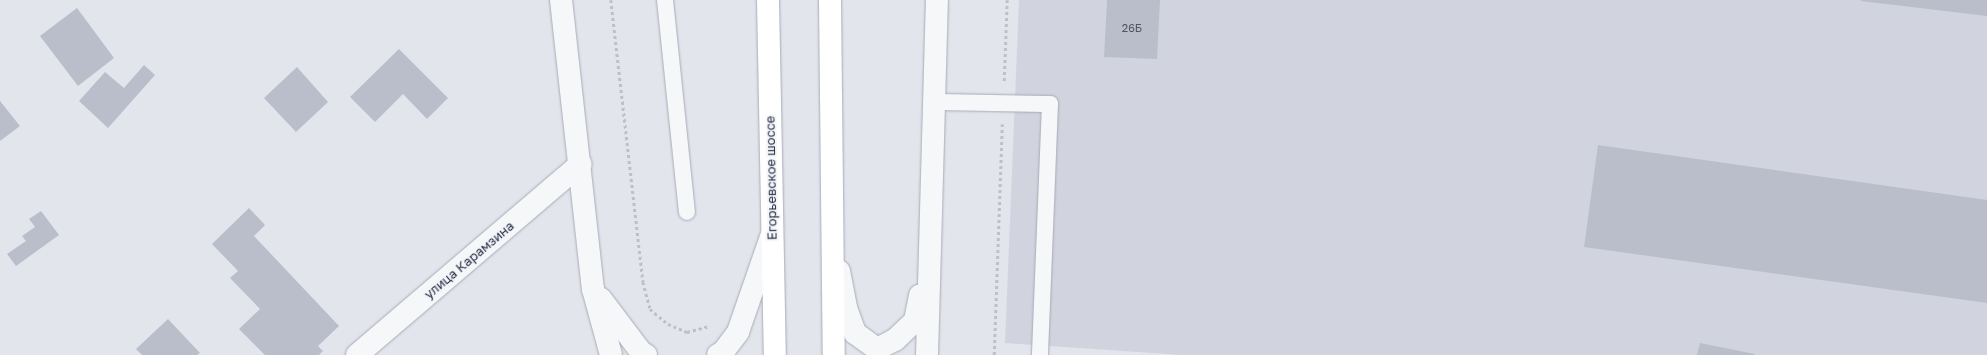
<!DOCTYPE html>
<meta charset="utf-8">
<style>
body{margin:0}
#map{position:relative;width:1987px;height:355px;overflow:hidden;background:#e3e5ec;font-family:"Golos Text",sans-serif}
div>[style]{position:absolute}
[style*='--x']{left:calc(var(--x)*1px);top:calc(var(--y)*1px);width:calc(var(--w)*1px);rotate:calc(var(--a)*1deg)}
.built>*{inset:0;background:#d1d4de}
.building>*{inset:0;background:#babeca}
.path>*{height:2.5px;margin-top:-1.25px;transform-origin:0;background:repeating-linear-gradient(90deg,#bdc0c7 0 3px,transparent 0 6px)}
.roads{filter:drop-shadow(0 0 1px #a7abb7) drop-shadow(0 0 1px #a7abb7)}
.service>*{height:16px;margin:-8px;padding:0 8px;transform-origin:8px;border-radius:8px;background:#f6f7f9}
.minor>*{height:22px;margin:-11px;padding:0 11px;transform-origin:11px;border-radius:11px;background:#f6f7f9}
.tertiary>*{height:22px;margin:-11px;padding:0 11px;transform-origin:11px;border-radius:11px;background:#f6f7f9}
.primary>*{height:22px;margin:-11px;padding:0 11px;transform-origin:11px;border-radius:11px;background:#fff}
span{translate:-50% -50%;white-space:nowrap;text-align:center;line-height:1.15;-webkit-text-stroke:4px #f3f5f9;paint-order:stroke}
.number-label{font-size:11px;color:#4d5466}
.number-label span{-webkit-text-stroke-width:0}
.street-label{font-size:13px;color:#293145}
</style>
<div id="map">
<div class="built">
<div style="clip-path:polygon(1019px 0,1987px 0,1987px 355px,1182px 355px,1005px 343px)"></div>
</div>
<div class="building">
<div style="clip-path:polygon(1107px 0,1160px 0,1157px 59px,1104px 57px)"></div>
<div style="clip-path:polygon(1861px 0,1987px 0,1987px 16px,1861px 1px)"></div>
<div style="clip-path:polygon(77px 8px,114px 58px,78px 86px,40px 36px)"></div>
<div style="clip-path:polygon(399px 49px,448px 98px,427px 119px,403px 94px,375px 122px,350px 97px)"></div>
<div style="clip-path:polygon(144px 65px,155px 75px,108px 128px,79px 101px,105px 72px,124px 88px)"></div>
<div style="clip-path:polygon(297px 67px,328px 102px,296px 132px,264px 98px)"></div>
<div style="clip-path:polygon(0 101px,20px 126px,0 141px)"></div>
<div style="clip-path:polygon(1598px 145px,1987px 200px,1987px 303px,1584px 247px)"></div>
<div style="clip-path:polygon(249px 208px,265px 225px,254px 236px,339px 326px,318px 346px,323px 351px,319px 355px,265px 355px,239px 329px,260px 309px,230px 278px,238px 271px,212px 244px)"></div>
<div style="clip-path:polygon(41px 211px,59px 235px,16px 266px,7px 254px,26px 241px,22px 236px,35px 227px,29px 219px)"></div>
<div style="clip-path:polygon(168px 319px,200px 353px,197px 355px,142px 355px,136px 349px)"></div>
<div style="clip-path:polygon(1700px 343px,1755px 354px,1754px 355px,1697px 355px)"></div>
</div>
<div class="path">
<div style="--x:611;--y:0;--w:284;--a:83.5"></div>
<div style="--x:643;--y:282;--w:28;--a:75"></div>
<div style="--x:650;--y:309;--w:23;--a:40"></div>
<div style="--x:668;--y:324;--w:21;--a:23"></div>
<div style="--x:687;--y:332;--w:24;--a:-15"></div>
<div style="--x:1004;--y:81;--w:81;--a:-87.9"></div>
<div style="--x:994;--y:355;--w:231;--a:-88"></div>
</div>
<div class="roads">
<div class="service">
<div style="--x:665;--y:0;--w:213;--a:84.1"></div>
<div style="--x:934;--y:102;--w:116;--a:1"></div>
<div style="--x:1050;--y:104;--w:251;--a:92.3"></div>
</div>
<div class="minor">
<div style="--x:357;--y:355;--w:294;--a:-40.5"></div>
</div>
<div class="tertiary">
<div style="--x:561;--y:0;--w:291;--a:83.7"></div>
<div style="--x:593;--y:289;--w:68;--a:74.7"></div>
<div style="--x:839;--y:271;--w:38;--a:79"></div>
<div style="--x:846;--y:308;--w:27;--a:70"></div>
<div style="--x:855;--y:333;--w:27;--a:36"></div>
<div style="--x:877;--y:349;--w:20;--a:-27"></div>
<div style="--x:895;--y:340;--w:28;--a:-44"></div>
<div style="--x:915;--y:321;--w:26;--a:-79"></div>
<div style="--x:601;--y:299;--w:66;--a:53"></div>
<div style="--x:641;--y:352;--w:6;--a:31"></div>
<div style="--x:718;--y:355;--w:6;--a:-31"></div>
<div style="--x:723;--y:352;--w:25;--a:-53"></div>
<div style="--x:738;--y:332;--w:104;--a:-70.9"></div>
<div style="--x:927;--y:355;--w:355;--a:-88.4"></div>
</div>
<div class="primary">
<div style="--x:768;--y:0;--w:355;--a:88.9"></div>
<div style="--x:830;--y:0;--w:355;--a:89.4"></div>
</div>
</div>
<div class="number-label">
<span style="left:1132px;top:28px">26Б</span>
</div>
<div class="street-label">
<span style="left:771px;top:178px;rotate:-91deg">Егорьевское шоссе</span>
<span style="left:469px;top:260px;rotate:-40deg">улица Карамзина</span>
</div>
</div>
